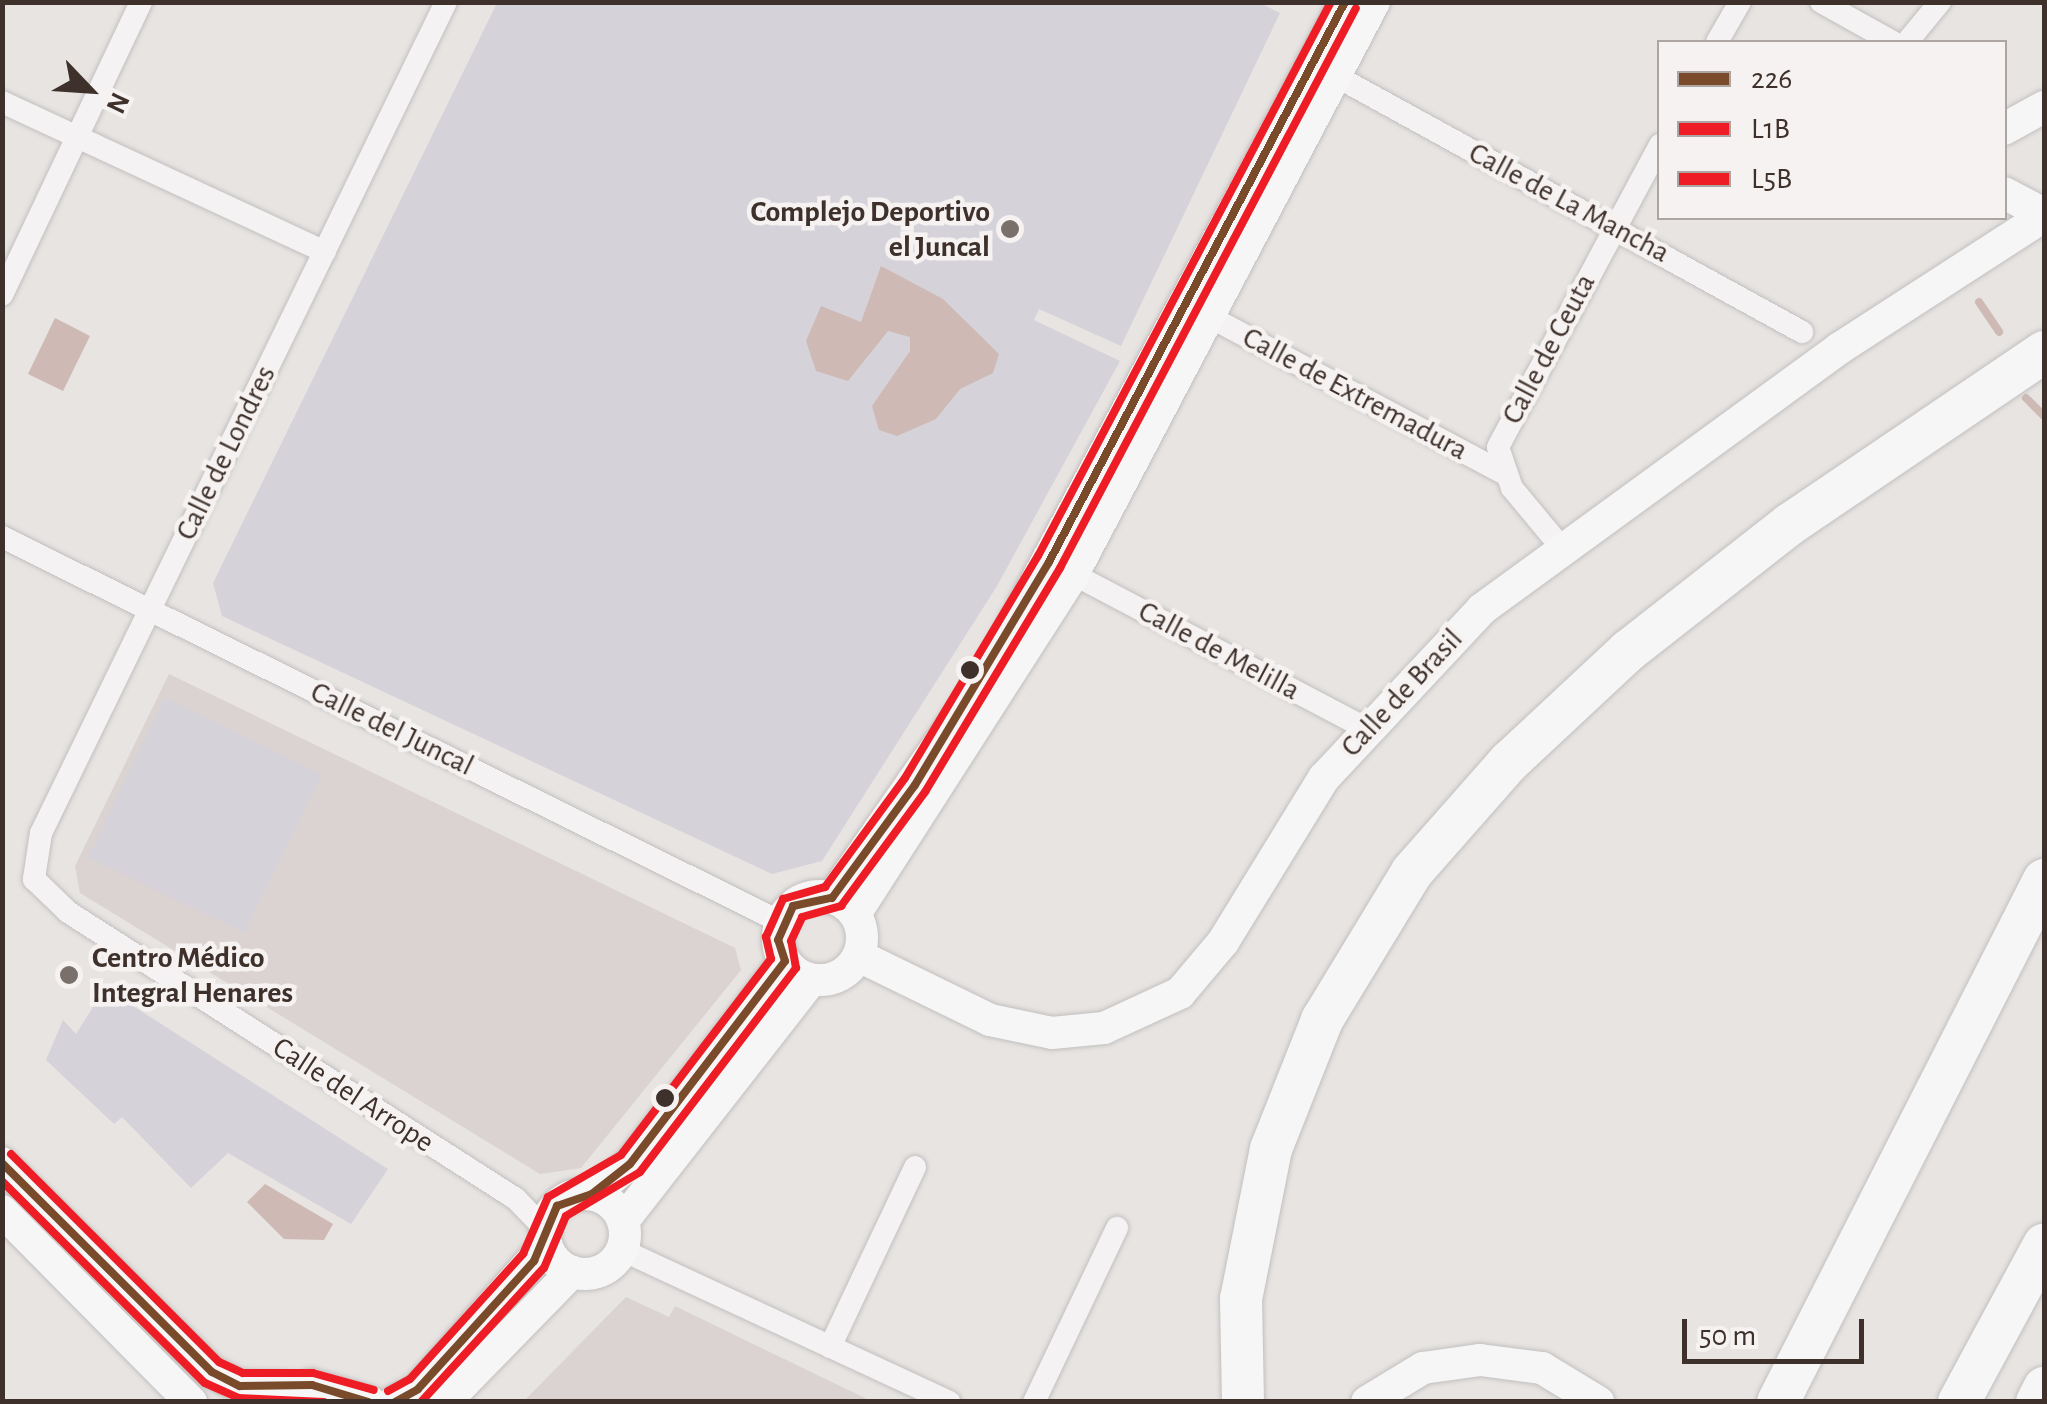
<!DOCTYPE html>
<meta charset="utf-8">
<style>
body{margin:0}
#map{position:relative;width:2047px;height:1404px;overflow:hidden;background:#e7e4e2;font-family:"Alegreya Sans",sans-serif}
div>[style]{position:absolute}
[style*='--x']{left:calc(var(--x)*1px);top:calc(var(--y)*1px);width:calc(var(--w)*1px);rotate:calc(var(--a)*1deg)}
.built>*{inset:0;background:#dad3d1}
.green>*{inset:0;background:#d6d2d9}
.water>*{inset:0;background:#ceb9b4}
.stream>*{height:8px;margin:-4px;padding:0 4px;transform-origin:4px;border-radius:4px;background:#ceb9b4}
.roads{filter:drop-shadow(0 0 2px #c2c0bf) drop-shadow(0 0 2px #c2c0bf)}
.street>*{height:22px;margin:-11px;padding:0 11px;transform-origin:11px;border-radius:11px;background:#f4f2f2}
.secondary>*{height:32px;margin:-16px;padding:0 16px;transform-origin:16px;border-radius:16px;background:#f6f6f6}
.secondary>.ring{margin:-16px;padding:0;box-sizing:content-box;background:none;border:32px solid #f6f6f6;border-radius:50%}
.highway>*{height:42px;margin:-21px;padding:0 21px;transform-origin:21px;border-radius:21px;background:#f6f6f6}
.bus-1>*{height:8px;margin:-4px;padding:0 4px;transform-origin:4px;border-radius:4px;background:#7a4b2a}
.bus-2>*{height:8px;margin:-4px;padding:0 4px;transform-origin:4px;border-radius:4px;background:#ee1c25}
.bus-3>*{height:8px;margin:-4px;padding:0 4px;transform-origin:4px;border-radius:4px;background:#ee1c25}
.dots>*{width:28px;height:28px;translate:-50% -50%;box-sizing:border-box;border:5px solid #f6f2f1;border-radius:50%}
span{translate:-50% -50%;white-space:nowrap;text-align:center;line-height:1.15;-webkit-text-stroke:9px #f6f2f1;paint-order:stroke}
.street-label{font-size:30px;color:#3e312b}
.poi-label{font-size:30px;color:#3e312b;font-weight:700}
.right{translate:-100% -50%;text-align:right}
.left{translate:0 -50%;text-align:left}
.frame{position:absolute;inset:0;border:5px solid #3e312b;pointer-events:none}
.legend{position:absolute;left:1657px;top:40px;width:350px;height:180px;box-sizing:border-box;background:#f6f2f1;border:2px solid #aca5a2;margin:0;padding:12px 18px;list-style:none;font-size:30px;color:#3e312b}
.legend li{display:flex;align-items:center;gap:20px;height:50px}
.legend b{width:50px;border:2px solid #aca5a2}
.north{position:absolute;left:40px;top:40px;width:100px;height:100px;-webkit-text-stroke:8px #f6f2f1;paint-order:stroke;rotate:115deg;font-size:28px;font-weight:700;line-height:40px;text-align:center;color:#3e312b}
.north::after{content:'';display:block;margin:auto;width:35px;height:45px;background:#3e312b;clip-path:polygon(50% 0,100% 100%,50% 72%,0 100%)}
.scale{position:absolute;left:1682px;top:1319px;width:182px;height:45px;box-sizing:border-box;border:5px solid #3e312b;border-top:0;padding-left:12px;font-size:30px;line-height:35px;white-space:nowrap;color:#3e312b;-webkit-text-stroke:8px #f6f2f1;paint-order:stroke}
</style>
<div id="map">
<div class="built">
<div style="clip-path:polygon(169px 674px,735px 948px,741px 970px,581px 1168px,540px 1174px,80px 893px,75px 866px)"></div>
<div style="clip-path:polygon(626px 1297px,669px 1317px,675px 1306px,871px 1401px,524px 1401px)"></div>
</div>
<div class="green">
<div style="clip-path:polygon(1258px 2px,1280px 13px,1121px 346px,1039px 309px,1034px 320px,1120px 361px,997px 586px,822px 861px,772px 874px,222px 616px,213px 583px,497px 3px)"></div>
<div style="clip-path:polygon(165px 698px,322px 774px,244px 933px,88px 857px)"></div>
<div style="clip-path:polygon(105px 988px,388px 1169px,351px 1224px,228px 1153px,191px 1188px,122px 1117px,114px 1124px,46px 1060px,63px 1020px,76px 1034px)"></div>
</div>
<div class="water">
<div style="clip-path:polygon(881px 266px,943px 299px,999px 354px,993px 373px,960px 389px,936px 419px,897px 436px,879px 430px,872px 406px,910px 351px,910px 337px,888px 331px,848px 381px,816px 371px,806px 341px,821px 306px,861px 322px)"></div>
<div style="clip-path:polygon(55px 318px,90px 336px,63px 391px,28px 374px)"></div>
<div style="clip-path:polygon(265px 1184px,333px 1224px,324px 1240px,284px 1239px,247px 1202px)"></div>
</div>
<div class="stream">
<div style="--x:1979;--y:302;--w:36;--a:56"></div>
<div style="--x:2026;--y:398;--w:25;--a:45"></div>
</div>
<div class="roads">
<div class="street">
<div style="--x:446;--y:2;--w:924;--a:115.98"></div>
<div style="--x:41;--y:833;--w:47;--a:98.7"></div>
<div style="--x:34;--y:879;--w:47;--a:44.1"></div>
<div style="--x:68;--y:912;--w:532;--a:32.64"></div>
<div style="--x:516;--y:1199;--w:42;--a:46"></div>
<div style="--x:1821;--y:2;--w:82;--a:29.1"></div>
<div style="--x:1717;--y:42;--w:46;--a:-60.1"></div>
<div style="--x:1907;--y:42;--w:52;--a:-50.5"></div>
<div style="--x:1334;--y:75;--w:534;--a:28.77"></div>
<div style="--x:2;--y:102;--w:356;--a:24.9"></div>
<div style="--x:2;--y:295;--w:324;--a:-64.6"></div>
<div style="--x:1208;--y:316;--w:333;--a:28"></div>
<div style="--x:2;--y:537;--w:869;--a:26.3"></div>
<div style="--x:1561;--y:547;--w:77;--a:-129.7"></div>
<div style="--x:1512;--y:488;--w:43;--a:-108.9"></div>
<div style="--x:1498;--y:447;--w:343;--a:-61.8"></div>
<div style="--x:1073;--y:574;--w:330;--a:27.8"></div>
<div style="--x:622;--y:1250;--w:361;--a:24.9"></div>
<div style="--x:830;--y:1347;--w:199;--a:-64.7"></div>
<div style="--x:1034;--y:1402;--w:193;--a:-64.5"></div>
</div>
<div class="secondary">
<div style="--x:2004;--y:129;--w:46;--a:-28.8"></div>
<div style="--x:2004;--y:193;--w:45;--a:27.7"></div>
<div class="ring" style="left:778px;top:896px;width:52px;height:52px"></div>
<div style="--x:832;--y:898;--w:267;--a:-55.2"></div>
<div style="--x:984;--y:679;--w:767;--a:-61.93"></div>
<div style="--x:855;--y:914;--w:404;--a:-57.3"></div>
<div style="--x:1073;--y:574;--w:646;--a:-62.25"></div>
<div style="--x:859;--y:956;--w:146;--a:26"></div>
<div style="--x:990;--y:1020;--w:63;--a:11.8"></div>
<div style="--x:1052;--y:1033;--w:52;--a:-5.5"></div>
<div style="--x:1104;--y:1028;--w:84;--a:-24.7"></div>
<div style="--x:1180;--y:993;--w:67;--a:-49.9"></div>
<div style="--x:1223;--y:942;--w:193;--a:-58.4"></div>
<div style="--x:1324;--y:778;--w:231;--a:-46.9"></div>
<div style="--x:1482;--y:609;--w:443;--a:-36.1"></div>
<div style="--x:1840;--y:348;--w:243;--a:-32.9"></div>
<div style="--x:2;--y:1163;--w:296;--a:44.9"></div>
<div style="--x:212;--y:1372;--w:31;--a:27"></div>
<div style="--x:240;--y:1386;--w:45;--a:1.3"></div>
<div style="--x:592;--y:1194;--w:48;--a:-38.3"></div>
<div style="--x:630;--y:1164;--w:255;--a:-52.6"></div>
<div class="ring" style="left:545px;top:1194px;width:48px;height:48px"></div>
<div style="--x:2;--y:1211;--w:269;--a:45.3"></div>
<div style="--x:623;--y:1221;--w:306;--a:-52"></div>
<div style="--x:267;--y:1396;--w:46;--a:-13.7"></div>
<div style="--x:312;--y:1385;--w:60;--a:16.3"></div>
<div style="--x:394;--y:1402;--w:27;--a:-28"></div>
<div style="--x:418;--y:1389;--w:193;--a:-48.4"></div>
<div style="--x:445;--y:1402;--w:182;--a:-45.7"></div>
<div style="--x:1367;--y:1402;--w:66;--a:-31.3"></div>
<div style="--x:1423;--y:1368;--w:58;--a:-8"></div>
<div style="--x:1480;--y:1360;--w:63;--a:7.4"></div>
<div style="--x:1542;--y:1368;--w:66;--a:31.3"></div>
</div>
<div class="highway">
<div style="--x:1243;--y:1402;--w:103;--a:-91.1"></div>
<div style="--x:1241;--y:1299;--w:153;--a:-78.7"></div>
<div style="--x:1271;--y:1149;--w:139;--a:-68.4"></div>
<div style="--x:1322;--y:1020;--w:173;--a:-58.7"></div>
<div style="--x:1412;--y:872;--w:147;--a:-48.6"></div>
<div style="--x:1509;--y:762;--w:163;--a:-43"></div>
<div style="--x:1628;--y:651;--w:206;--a:-38.1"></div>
<div style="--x:1790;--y:524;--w:307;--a:-34.1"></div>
<div style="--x:1778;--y:1402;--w:586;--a:-63"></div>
<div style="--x:1959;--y:1402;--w:179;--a:-61.6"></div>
<div style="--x:2037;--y:1402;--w:16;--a:-63"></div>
</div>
</div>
<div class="bus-1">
<div style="--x:2;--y:1163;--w:296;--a:44.9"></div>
<div style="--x:212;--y:1372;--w:31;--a:27"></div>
<div style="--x:240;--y:1386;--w:72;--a:-0.8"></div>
<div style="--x:312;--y:1385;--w:59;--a:16.9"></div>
<div style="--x:395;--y:1402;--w:26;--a:-29"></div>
<div style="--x:418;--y:1389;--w:173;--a:-47.8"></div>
<div style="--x:534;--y:1261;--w:60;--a:-67.3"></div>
<div style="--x:557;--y:1206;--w:37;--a:-19"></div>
<div style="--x:592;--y:1194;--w:48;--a:-38.3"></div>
<div style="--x:630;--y:1164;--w:255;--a:-52.6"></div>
<div style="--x:785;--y:961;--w:22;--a:-108"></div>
<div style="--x:778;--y:940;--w:37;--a:-66"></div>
<div style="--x:793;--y:906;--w:40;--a:-12"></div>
<div style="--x:832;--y:898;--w:140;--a:-53.7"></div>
<div style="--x:915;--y:785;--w:260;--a:-59"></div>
<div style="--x:1049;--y:562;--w:633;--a:-62.14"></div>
</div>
<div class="bus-2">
<div style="--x:2;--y:1181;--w:286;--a:44.9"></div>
<div style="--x:205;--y:1383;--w:36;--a:24"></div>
<div style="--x:238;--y:1398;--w:86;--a:2.7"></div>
<div style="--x:421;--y:1402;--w:182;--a:-47.5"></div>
<div style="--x:544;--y:1268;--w:56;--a:-67.1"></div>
<div style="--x:566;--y:1216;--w:86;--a:-30.7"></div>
<div style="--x:640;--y:1172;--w:257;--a:-52.6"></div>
<div style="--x:796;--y:968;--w:27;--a:-100"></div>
<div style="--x:791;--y:941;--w:26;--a:-65"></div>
<div style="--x:802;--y:917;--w:41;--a:-15.8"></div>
<div style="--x:841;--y:906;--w:142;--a:-53.6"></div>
<div style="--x:925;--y:792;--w:262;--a:-58.9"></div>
<div style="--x:1060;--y:568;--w:633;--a:-62.14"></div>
</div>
<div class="bus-3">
<div style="--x:11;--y:1154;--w:294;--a:45"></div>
<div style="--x:219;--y:1362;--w:26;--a:25"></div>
<div style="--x:243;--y:1373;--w:70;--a:0"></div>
<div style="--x:313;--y:1373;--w:63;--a:15.6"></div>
<div style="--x:388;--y:1391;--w:25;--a:-29"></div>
<div style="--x:410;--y:1379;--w:169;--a:-47.9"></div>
<div style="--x:523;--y:1254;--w:62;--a:-66.3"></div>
<div style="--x:548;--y:1197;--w:84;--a:-29.9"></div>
<div style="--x:621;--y:1155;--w:247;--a:-52.6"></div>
<div style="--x:771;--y:959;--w:23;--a:-103"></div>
<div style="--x:766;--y:937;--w:42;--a:-65.9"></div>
<div style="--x:783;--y:899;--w:44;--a:-15.9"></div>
<div style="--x:825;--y:887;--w:135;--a:-53.7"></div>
<div style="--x:905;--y:778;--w:259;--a:-59.1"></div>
<div style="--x:1038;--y:556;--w:627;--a:-62.13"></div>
</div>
<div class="dots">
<div style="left:1010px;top:229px;background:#79706b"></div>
<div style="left:970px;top:670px;background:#3e312b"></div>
<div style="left:69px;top:975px;background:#79706b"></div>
<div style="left:665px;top:1098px;background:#3e312b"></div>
</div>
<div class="street-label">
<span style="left:1569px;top:203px;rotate:28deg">Calle de La Mancha</span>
<span style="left:1549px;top:349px;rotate:-62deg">Calle de Ceuta</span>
<span style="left:1355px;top:394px;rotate:28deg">Calle de Extremadura</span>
<span style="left:226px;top:453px;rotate:-64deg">Calle de Londres</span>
<span style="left:1219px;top:651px;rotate:28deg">Calle de Melilla</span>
<span style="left:1402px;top:693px;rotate:-47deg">Calle de Brasil</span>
<span style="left:392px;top:729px;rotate:26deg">Calle del Juncal</span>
<span style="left:353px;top:1095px;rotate:33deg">Calle del Arrope</span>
</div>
<div class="poi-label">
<span class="right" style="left:990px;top:229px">Complejo Deportivo<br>el Juncal</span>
<span class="left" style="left:92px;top:975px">Centro Médico<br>Integral Henares</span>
</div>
<div class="frame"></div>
<ul class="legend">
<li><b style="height:12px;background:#7a4b2a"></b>226</li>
<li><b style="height:12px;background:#ee1c25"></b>L1B</li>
<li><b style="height:12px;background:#ee1c25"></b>L5B</li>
</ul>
<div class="north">N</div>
<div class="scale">50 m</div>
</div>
